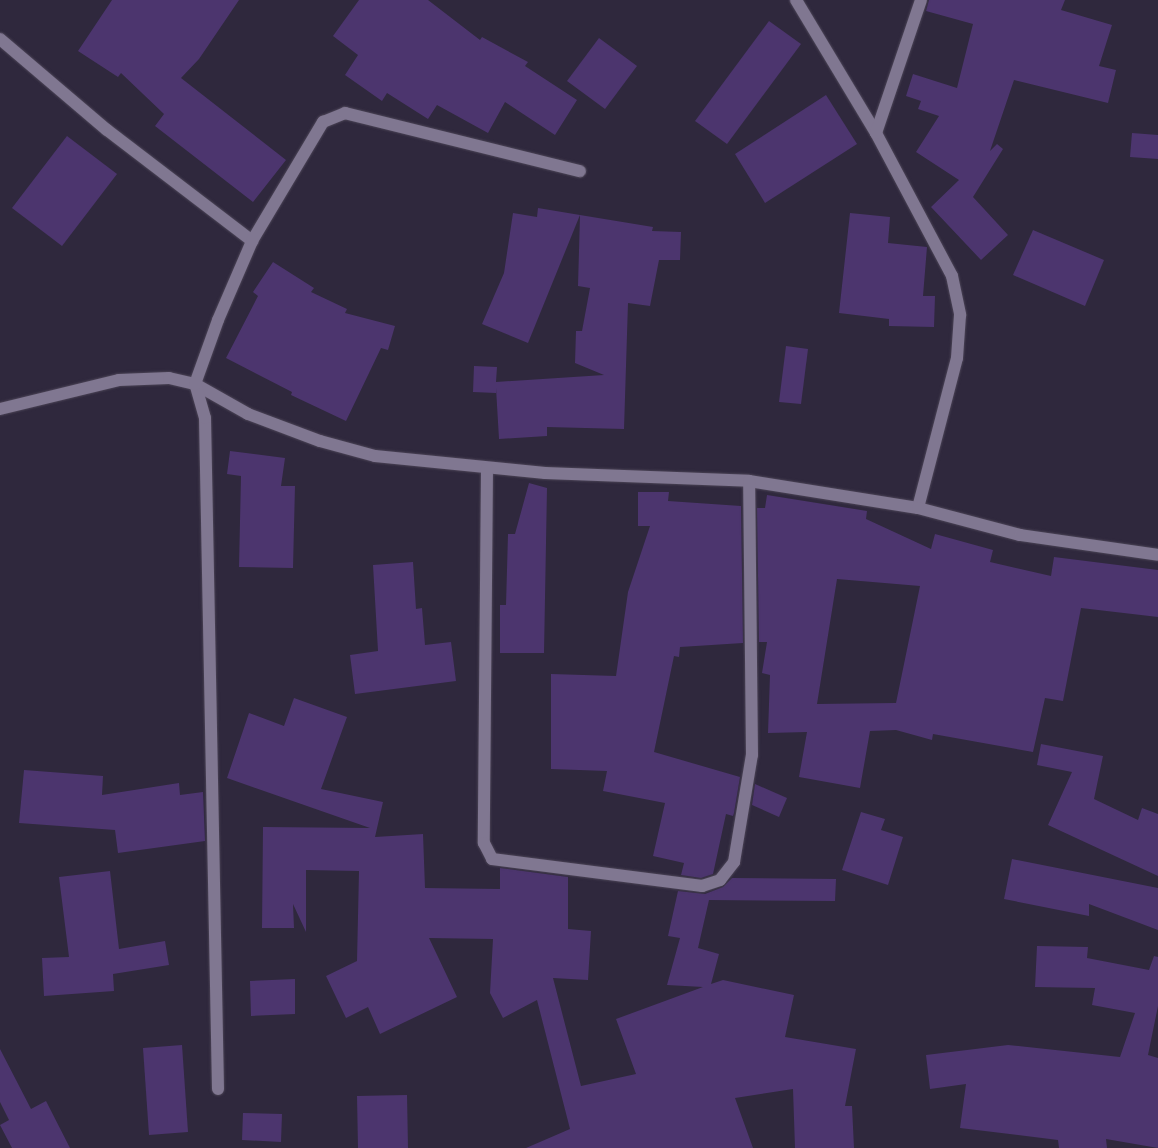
<!DOCTYPE html>
<style>
body{margin:0}
#map{position:relative;width:1158px;height:1148px;overflow:hidden;background:#2f283d;font-family:"Open Sans",sans-serif}
div>[style]{position:absolute}
[style*='--x']{left:calc(var(--x)*1px);top:calc(var(--y)*1px);width:calc(var(--w)*1px);rotate:calc(var(--a)*1deg)}
.building>*{inset:0;background:#4c356e}
.roads{filter:drop-shadow(0 0 1px #4b4456) drop-shadow(0 0 1px #4b4456)}
.street>*{height:12px;margin:-6px;padding:0 6px;transform-origin:6px;border-radius:6px;background:#807791}
span{translate:-50% -50%;white-space:nowrap;text-align:center;line-height:1.15;-webkit-text-stroke:4px #261e33;paint-order:stroke}
</style>
<div id="map">
<div class="building">
<div style="clip-path:polygon(112px 0,239px 0,199px 59px,181px 78px,286px 160px,253px 202px,155px 126px,164px 114px,121px 73px,118px 77px,78px 51px)"></div>
<div style="clip-path:polygon(359px 0,428px 0,480px 40px,482px 37px,528px 62px,525px 66px,577px 100px,555px 135px,505px 102px,488px 133px,437px 105px,428px 119px,387px 93px,382px 101px,345px 75px,358px 55px,333px 36px)"></div>
<div style="clip-path:polygon(929px 0,1065px 0,1061px 10px,1112px 25px,1099px 66px,1116px 70px,1108px 103px,1014px 80px,990px 151px,997px 144px,1003px 149px,973px 197px,1008px 235px,981px 260px,931px 207px,959px 180px,916px 152px,939px 116px,918px 109px,921px 101px,906px 96px,913px 74px,957px 88px,973px 24px,926px 11px)"></div>
<div style="clip-path:polygon(769px 21px,801px 44px,727px 144px,695px 121px)"></div>
<div style="clip-path:polygon(599px 38px,637px 66px,605px 109px,567px 81px)"></div>
<div style="clip-path:polygon(826px 95px,857px 144px,765px 203px,735px 154px)"></div>
<div style="clip-path:polygon(1132px 133px,1158px 135px,1158px 159px,1130px 157px)"></div>
<div style="clip-path:polygon(67px 136px,117px 174px,62px 246px,12px 208px)"></div>
<div style="clip-path:polygon(538px 208px,580px 215px,528px 343px,482px 324px,504px 273px,513px 213px,537px 217px)"></div>
<div style="clip-path:polygon(850px 213px,890px 217px,888px 243px,927px 247px,923px 296px,935px 296px,934px 327px,889px 326px,889px 319px,839px 313px)"></div>
<div style="clip-path:polygon(580px 215px,653px 227px,652px 231px,681px 232px,680px 260px,659px 260px,650px 306px,628px 303px,624px 429px,547px 427px,547px 436px,499px 439px,496px 388px,496px 393px,473px 392px,474px 366px,497px 367px,496px 382px,604px 375px,575px 363px,576px 331px,582px 331px,590px 288px,578px 286px)"></div>
<div style="clip-path:polygon(1033px 230px,1104px 260px,1085px 306px,1013px 275px)"></div>
<div style="clip-path:polygon(273px 262px,314px 288px,311px 292px,347px 309px,345px 313px,395px 326px,388px 350px,381px 348px,346px 421px,291px 395px,292px 392px,226px 358px,258px 296px,253px 292px)"></div>
<div style="clip-path:polygon(786px 346px,808px 349px,801px 404px,779px 402px)"></div>
<div style="clip-path:polygon(230px 451px,285px 458px,281px 486px,295px 486px,293px 568px,239px 567px,241px 476px,227px 474px)"></div>
<div style="clip-path:polygon(529px 483px,547px 488px,544px 653px,500px 653px,500px 605px,506px 605px,508px 534px,515px 534px)"></div>
<div style="clip-path:polygon(638px 492px,669px 492px,668px 501px,741px 506px,743px 643px,680px 647px,679px 657px,674px 656px,654px 752px,740px 777px,734px 813px,733px 816px,726px 814px,713px 874px,701px 878px,681px 875px,684px 863px,653px 856px,665px 803px,603px 791px,607px 771px,551px 769px,551px 674px,616px 676px,628px 592px,650px 526px,638px 526px)"></div>
<div style="clip-path:polygon(evenodd,767px 495px,867px 511px,866px 519px,931px 549px,935px 534px,993px 550px,990px 562px,1051px 576px,1054px 557px,1158px 570px,1158px 617px,1081px 608px,1063px 701px,1045px 698px,1033px 752px,933px 734px,932px 740px,896px 730px,870px 731px,860px 788px,799px 777px,807px 732px,768px 733px,770px 675px,762px 673px,767px 642px,759px 642px,757px 508px,765px 508px,767px 495px,837px 579px,920px 586px,896px 703px,817px 704px,837px 579px)"></div>
<div style="clip-path:polygon(413px 562px,416px 609px,422px 608px,425px 645px,451px 642px,456px 681px,355px 694px,350px 655px,378px 651px,373px 565px)"></div>
<div style="clip-path:polygon(294px 698px,347px 717px,321px 789px,383px 802px,375px 837px,423px 834px,425px 888px,500px 889px,500px 868px,568px 877px,568px 929px,591px 931px,588px 980px,553px 978px,581px 1086px,636px 1074px,616px 1019px,703px 987px,667px 985px,680px 938px,668px 936px,678px 891px,705px 894px,723px 887px,732px 878px,836px 879px,835px 901px,709px 900px,698px 948px,719px 954px,711px 984px,723px 980px,794px 995px,785px 1037px,856px 1049px,845px 1106px,852px 1106px,854px 1148px,795px 1148px,793px 1089px,735px 1098px,753px 1148px,526px 1148px,570px 1129px,537px 1000px,503px 1018px,490px 993px,493px 939px,429px 938px,457px 997px,380px 1034px,368px 1007px,346px 1018px,326px 976px,357px 961px,359px 871px,306px 870px,306px 932px,293px 904px,294px 928px,262px 928px,263px 827px,370px 828px,227px 778px,249px 713px,284px 726px)"></div>
<div style="clip-path:polygon(1041px 744px,1103px 756px,1094px 799px,1138px 820px,1142px 808px,1158px 814px,1158px 876px,1048px 825px,1072px 772px,1037px 765px)"></div>
<div style="clip-path:polygon(24px 770px,103px 776px,102px 795px,179px 783px,180px 795px,203px 792px,205px 841px,118px 853px,115px 830px,19px 823px)"></div>
<div style="clip-path:polygon(755px 784px,787px 798px,779px 817px,752px 805px)"></div>
<div style="clip-path:polygon(861px 812px,885px 819px,881px 830px,903px 837px,888px 885px,842px 870px)"></div>
<div style="clip-path:polygon(1012px 859px,1158px 888px,1158px 930px,1089px 904px,1089px 916px,1004px 899px)"></div>
<div style="clip-path:polygon(110px 871px,119px 949px,165px 941px,169px 965px,113px 974px,114px 991px,44px 996px,42px 958px,69px 957px,59px 877px)"></div>
<div style="clip-path:polygon(1037px 946px,1088px 947px,1087px 958px,1149px 970px,1154px 956px,1158px 957px,1158px 1006px,1148px 1055px,1158px 1058px,1158px 1148px,1106px 1139px,1107px 1148px,1059px 1148px,1058px 1140px,960px 1128px,966px 1084px,930px 1089px,926px 1055px,1008px 1045px,1120px 1057px,1135px 1013px,1092px 1005px,1095px 988px,1035px 987px)"></div>
<div style="clip-path:polygon(295px 979px,295px 1014px,251px 1016px,250px 981px)"></div>
<div style="clip-path:polygon(182px 1045px,188px 1132px,149px 1135px,143px 1048px)"></div>
<div style="clip-path:polygon(0 1049px,31px 1109px,46px 1101px,70px 1148px,12px 1148px,0 1125px,9px 1120px,0 1102px)"></div>
<div style="clip-path:polygon(407px 1095px,408px 1148px,358px 1148px,357px 1096px)"></div>
<div style="clip-path:polygon(243px 1113px,282px 1114px,281px 1142px,242px 1140px)"></div>
</div>
<div class="roads">
<div class="street">
<div style="--x:796;--y:0;--w:155;--a:59"></div>
<div style="--x:876;--y:133;--w:162;--a:62"></div>
<div style="--x:952;--y:276;--w:40;--a:78"></div>
<div style="--x:960;--y:315;--w:43;--a:94"></div>
<div style="--x:957;--y:358;--w:155;--a:104.6"></div>
<div style="--x:0;--y:39;--w:140;--a:40.4"></div>
<div style="--x:107;--y:130;--w:183;--a:37.4"></div>
<div style="--x:876;--y:133;--w:140;--a:-71.3"></div>
<div style="--x:0;--y:409;--w:122;--a:-13.7"></div>
<div style="--x:119;--y:380;--w:50;--a:-2.3"></div>
<div style="--x:169;--y:378;--w:27;--a:13"></div>
<div style="--x:195;--y:384;--w:61;--a:29.5"></div>
<div style="--x:248;--y:414;--w:77;--a:20.6"></div>
<div style="--x:320;--y:441;--w:57;--a:15.3"></div>
<div style="--x:375;--y:456;--w:171;--a:5.7"></div>
<div style="--x:545;--y:473;--w:204;--a:2.2"></div>
<div style="--x:749;--y:481;--w:171;--a:9.1"></div>
<div style="--x:918;--y:508;--w:106;--a:14.8"></div>
<div style="--x:1020;--y:535;--w:139;--a:8.2"></div>
<div style="--x:487;--y:468;--w:375;--a:90.5"></div>
<div style="--x:484;--y:843;--w:18;--a:63"></div>
<div style="--x:492;--y:859;--w:212;--a:7.3"></div>
<div style="--x:702;--y:886;--w:19;--a:-18"></div>
<div style="--x:720;--y:880;--w:23;--a:-52"></div>
<div style="--x:734;--y:862;--w:109;--a:-80.5"></div>
<div style="--x:752;--y:755;--w:274;--a:-90.6"></div>
<div style="--x:218;--y:1089;--w:671;--a:-91.11"></div>
<div style="--x:205;--y:418;--w:35;--a:-106"></div>
<div style="--x:195;--y:384;--w:68;--a:-70.2"></div>
<div style="--x:218;--y:320;--w:86;--a:-66.7"></div>
<div style="--x:252;--y:241;--w:139;--a:-59.2"></div>
<div style="--x:323;--y:122;--w:24;--a:-22"></div>
<div style="--x:345;--y:113;--w:242;--a:13.9"></div>
</div>
</div>
</div>
